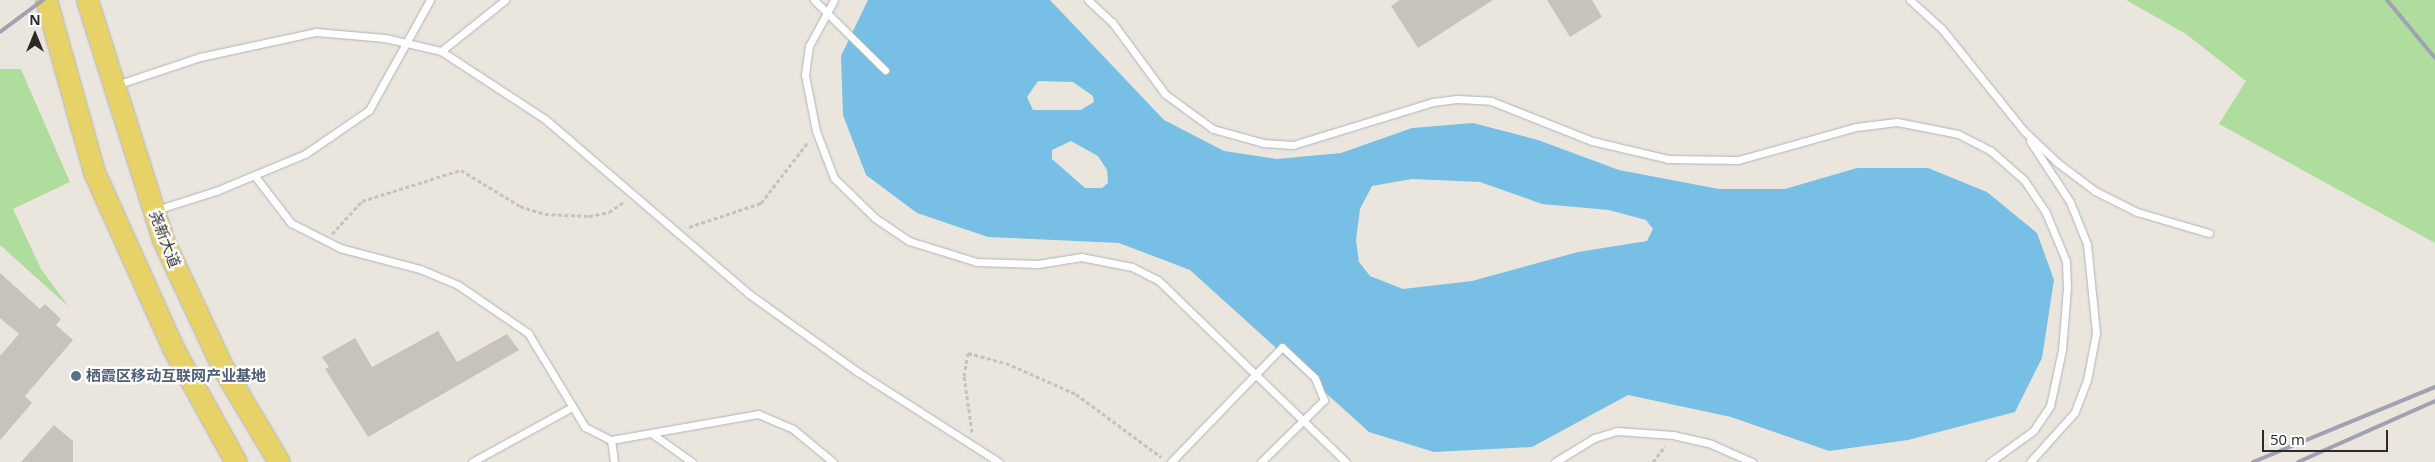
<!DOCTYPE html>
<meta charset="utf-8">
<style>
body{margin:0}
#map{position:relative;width:2435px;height:462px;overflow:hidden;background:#ebe6dd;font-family:"Open Sans","Noto Sans SC",sans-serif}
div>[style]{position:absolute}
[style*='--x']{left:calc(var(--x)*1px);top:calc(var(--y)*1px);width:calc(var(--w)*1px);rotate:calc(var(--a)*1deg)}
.green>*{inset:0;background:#aedd9d}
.water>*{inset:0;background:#77bfe5}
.building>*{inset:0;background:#c6c2bc}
.path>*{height:3px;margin-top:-1.5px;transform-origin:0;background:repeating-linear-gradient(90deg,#c3c3c3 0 4px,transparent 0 6.5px)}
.roads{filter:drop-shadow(0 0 1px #b0b2bc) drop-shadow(0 0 1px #b0b2bc)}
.lane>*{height:7px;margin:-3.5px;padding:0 3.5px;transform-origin:3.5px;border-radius:3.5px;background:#fff}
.primary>*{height:21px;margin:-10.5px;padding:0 10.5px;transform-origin:10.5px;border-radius:10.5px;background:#e6d267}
.rail>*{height:4px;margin:-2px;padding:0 2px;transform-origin:2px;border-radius:2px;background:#a0a1b2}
.dots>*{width:14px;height:14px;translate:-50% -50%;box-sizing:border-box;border:2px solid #fff;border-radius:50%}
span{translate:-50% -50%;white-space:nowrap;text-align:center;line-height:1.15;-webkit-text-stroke:4.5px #fff;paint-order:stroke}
.street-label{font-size:15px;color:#2a2a2a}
.service-label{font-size:15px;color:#4e5e75;font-weight:700}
.left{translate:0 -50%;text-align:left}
.north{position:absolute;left:10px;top:10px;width:50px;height:50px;-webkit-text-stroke:4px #fff;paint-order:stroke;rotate:0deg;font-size:14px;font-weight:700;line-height:20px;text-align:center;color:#2a2a2a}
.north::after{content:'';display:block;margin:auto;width:18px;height:22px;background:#2a2a2a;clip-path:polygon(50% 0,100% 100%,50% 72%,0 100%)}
.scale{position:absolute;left:2262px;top:430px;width:126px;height:22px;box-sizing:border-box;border:2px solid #2a2a2a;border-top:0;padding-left:6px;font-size:15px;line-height:18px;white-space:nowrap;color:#2a2a2a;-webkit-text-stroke:4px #fff;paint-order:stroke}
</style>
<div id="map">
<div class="green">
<div style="clip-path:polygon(2126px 0,2435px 0,2435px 243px,2219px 124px,2246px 81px,2186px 34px)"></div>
<div style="clip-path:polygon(0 69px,21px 69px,70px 182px,13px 209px,41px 269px,69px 307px,0 245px)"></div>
</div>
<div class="water">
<div style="clip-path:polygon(evenodd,868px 0,1050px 0,1164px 120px,1224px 151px,1277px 159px,1341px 153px,1412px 128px,1473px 123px,1538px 140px,1619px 170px,1719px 189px,1785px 189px,1857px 168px,1928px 168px,1987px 192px,2037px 233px,2054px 280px,2042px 358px,2015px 412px,1908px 440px,1829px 451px,1731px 417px,1628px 395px,1532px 447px,1434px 452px,1369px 432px,1190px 270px,1119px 243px,988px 237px,917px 213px,866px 175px,843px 115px,841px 56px,868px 0,1038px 81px,1073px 82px,1093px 96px,1094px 102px,1081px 110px,1033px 110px,1027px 97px,1038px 81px,868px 0,1071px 141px,1098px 156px,1107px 170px,1108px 183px,1102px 188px,1085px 188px,1052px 159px,1052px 150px,1071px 141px,868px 0,1412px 179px,1480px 182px,1542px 204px,1609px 210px,1646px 220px,1653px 229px,1647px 241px,1578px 252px,1472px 281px,1403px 289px,1370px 276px,1359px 262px,1356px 240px,1360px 209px,1372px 186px,1412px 179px)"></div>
</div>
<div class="building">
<div style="clip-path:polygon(1400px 0,1493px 0,1418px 48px,1391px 6px)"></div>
<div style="clip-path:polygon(1547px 0,1592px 0,1602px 17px,1570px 37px)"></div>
<div style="clip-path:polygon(0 273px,40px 309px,45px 304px,61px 319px,56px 325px,73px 340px,25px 396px,32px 403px,0 440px,0 356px,19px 334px,0 318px)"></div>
<div style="clip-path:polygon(438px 331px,457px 362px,507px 334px,519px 350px,368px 437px,325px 369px,329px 367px,322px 357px,355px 338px,372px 367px)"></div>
<div style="clip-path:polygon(54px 425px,73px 441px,73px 462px,21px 462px)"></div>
</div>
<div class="path">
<div style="--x:689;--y:227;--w:76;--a:-18.4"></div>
<div style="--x:761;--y:203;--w:77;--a:-52.4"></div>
<div style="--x:332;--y:234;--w:45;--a:-47.7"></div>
<div style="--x:362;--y:201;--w:104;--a:-17.4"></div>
<div style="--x:461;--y:170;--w:69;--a:31.4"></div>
<div style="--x:520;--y:206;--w:26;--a:18"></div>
<div style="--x:545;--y:214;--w:44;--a:2.6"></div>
<div style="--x:589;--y:216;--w:20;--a:-11"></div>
<div style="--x:609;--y:212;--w:18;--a:-34"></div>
<div style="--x:972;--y:432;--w:57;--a:-98.1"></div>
<div style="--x:964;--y:376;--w:23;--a:-80"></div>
<div style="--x:968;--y:353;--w:39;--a:15"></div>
<div style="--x:1006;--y:363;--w:77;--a:23.9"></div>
<div style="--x:1076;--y:394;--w:106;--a:36.5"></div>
<div style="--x:1653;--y:462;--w:20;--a:-53"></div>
</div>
<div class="roads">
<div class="lane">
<div style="--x:505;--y:0;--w:82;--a:141.4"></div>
<div style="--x:441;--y:51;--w:124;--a:33.2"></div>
<div style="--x:545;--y:119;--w:269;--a:40.6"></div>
<div style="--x:749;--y:294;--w:134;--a:35.6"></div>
<div style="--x:858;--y:372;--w:167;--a:32.6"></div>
<div style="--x:814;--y:0;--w:100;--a:44.6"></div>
<div style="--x:834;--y:0;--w:52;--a:118.5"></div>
<div style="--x:809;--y:46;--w:29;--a:98"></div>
<div style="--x:805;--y:75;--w:57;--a:78.9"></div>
<div style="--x:816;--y:131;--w:50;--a:69"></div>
<div style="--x:834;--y:178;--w:57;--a:44.3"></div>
<div style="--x:875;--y:218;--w:41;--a:34.1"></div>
<div style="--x:909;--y:241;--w:71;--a:17.2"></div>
<div style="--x:977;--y:262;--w:61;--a:1.9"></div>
<div style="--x:1038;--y:264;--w:44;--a:-9.2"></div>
<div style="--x:1081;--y:257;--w:52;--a:11.1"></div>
<div style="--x:1132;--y:267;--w:29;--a:27"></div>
<div style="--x:1158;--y:280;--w:262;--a:44.1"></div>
<div style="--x:1088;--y:0;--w:33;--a:43"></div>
<div style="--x:1112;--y:22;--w:89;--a:53.6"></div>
<div style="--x:1165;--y:94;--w:59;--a:36.1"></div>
<div style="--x:1213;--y:129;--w:52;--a:15.6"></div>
<div style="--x:1263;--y:143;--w:30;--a:4"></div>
<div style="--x:1293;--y:145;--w:146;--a:-17.1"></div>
<div style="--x:1433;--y:102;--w:24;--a:-7"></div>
<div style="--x:1457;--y:99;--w:34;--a:3"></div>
<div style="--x:1491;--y:101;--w:109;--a:21.6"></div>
<div style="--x:1592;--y:141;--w:78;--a:13.3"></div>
<div style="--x:1668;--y:159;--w:70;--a:0.8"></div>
<div style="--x:1738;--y:160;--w:123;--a:-15.6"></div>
<div style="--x:1856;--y:127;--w:41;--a:-7"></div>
<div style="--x:1897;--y:122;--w:62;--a:11.1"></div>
<div style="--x:1958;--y:134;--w:37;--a:27"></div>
<div style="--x:1991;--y:151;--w:44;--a:41.3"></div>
<div style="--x:2024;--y:180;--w:40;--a:56"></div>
<div style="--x:2046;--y:213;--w:52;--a:67.4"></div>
<div style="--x:2066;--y:261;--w:26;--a:88"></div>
<div style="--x:2067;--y:287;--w:63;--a:94.5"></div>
<div style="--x:2062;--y:350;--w:57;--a:102.1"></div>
<div style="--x:2050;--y:406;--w:30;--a:124"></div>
<div style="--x:2033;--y:431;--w:53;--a:144.2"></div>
<div style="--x:1910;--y:0;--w:43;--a:42.2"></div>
<div style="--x:1942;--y:29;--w:131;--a:51.2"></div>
<div style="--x:2024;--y:131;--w:47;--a:43.3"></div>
<div style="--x:2058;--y:163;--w:46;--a:37.1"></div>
<div style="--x:2095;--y:191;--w:47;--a:26.6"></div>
<div style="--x:2137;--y:212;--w:75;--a:16.3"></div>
<div style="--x:116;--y:85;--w:89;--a:-18.4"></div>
<div style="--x:200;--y:57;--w:119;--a:-12.2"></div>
<div style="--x:316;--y:32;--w:69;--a:5"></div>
<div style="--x:385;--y:38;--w:57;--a:13.1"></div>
<div style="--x:2030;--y:141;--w:73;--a:56.7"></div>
<div style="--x:2070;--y:202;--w:45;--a:68"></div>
<div style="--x:2087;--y:244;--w:89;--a:84.2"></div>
<div style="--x:2096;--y:333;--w:48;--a:100.8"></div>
<div style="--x:2087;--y:380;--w:34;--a:111"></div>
<div style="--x:2075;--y:412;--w:67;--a:132"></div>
<div style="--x:254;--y:175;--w:61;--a:52.4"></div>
<div style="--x:291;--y:223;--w:55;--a:27"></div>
<div style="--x:340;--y:248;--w:83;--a:14.7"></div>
<div style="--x:420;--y:269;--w:41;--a:22.8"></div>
<div style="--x:458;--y:285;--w:85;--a:34.4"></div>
<div style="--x:528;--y:333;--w:110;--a:58.8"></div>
<div style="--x:585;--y:427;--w:29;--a:27"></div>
<div style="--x:611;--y:440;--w:22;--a:82"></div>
<div style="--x:156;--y:210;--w:63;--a:-17.6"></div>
<div style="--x:216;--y:191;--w:96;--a:-22.6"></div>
<div style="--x:305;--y:154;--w:78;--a:-34.5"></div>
<div style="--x:369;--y:110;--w:126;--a:-61"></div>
<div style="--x:651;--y:433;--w:50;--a:35.3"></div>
<div style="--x:611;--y:440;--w:149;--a:-10"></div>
<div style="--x:758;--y:414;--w:38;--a:23"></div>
<div style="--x:793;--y:429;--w:52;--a:39.5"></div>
<div style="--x:472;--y:462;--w:114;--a:-28.8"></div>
<div style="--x:1171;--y:462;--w:160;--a:-46"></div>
<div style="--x:1282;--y:347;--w:45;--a:43.2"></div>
<div style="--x:1315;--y:378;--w:24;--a:68"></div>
<div style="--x:1324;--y:400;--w:88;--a:135.5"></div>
<div style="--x:1555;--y:462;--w:46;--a:-31.6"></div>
<div style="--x:1594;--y:438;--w:24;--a:-17"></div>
<div style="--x:1617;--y:431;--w:56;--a:4.1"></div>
<div style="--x:1673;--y:435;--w:39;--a:13"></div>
<div style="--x:1711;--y:444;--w:45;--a:23.7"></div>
</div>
<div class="primary">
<div style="--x:46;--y:0;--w:179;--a:74.4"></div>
<div style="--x:94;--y:172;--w:193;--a:65.8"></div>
<div style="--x:173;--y:348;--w:130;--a:61.1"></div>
<div style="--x:87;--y:0;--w:252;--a:72.4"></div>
<div style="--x:163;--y:240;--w:141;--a:64.9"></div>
<div style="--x:223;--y:368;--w:109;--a:59.2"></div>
</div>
</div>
<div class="rail">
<div style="--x:2387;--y:0;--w:75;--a:50.4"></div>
<div style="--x:0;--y:32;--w:54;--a:-36.7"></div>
<div style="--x:2253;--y:462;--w:197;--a:-22.4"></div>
<div style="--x:2298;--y:462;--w:150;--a:-24"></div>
</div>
<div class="dots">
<div style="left:76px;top:376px;background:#5c6f8a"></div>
</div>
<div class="street-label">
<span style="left:165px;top:239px;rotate:69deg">尧新大道</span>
</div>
<div class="service-label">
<span class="left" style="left:86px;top:376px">栖霞区移动互联网产业基地</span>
</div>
<div class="north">N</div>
<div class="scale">50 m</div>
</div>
